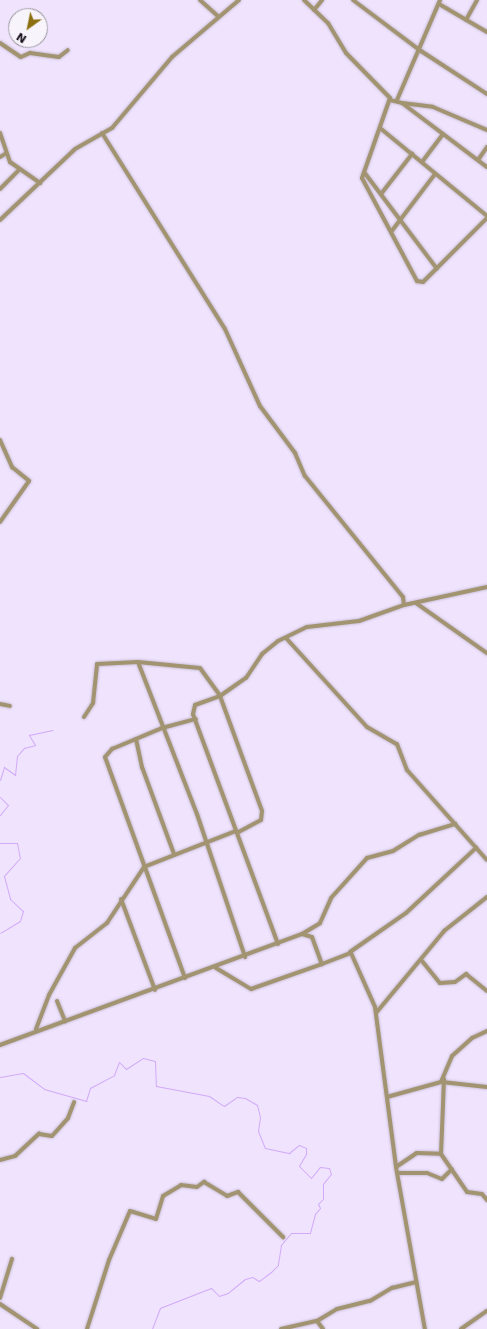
<!DOCTYPE html>
<style>
body{margin:0}
#map{position:relative;width:487px;height:1329px;overflow:hidden;background:#efe3fd;font-family:"DejaVu Sans",sans-serif}
div>[style]{position:absolute}
[style*='--x']{left:calc(var(--x)*1px);top:calc(var(--y)*1px);width:calc(var(--w)*1px);rotate:calc(var(--a)*1deg)}
.stream>*{height:1px;margin:-0.5px;padding:0 0.5px;transform-origin:0.5px;border-radius:0.5px;background:#d2aaf8}
.roads{filter:drop-shadow(0 0 1px #cbc0d8) drop-shadow(0 0 1px #cbc0d8)}
.minor>*{height:4px;margin:-2px;padding:0 2px;transform-origin:2px;border-radius:2px;background:#a29471}
span{translate:-50% -50%;white-space:nowrap;text-align:center;line-height:1.15;-webkit-text-stroke:3px #f8f4fb;paint-order:stroke}
.north{position:absolute;left:8px;top:8px;width:40px;height:40px;box-sizing:border-box;background:#f8f4fb;border:1px solid #9b969f;border-radius:50%;rotate:213deg;font-size:11px;font-weight:700;line-height:16px;text-align:center;color:#0f0914}
.north::after{content:'';display:block;margin:auto;width:14px;height:18px;background:#8b6f11;clip-path:polygon(50% 0,100% 100%,50% 72%,0 100%)}
</style>
<div id="map">
<div class="stream">
<div style="--x:0;--y:780;--w:14;--a:-73"></div>
<div style="--x:4;--y:767;--w:14;--a:36"></div>
<div style="--x:15;--y:775;--w:19;--a:-84"></div>
<div style="--x:17;--y:756;--w:11;--a:-49"></div>
<div style="--x:24;--y:748;--w:11;--a:-15"></div>
<div style="--x:35;--y:745;--w:12;--a:-121"></div>
<div style="--x:29;--y:735;--w:24;--a:-12"></div>
<div style="--x:0;--y:797;--w:11;--a:45"></div>
<div style="--x:8;--y:805;--w:13;--a:129"></div>
<div style="--x:0;--y:843;--w:17;--a:0"></div>
<div style="--x:17;--y:843;--w:15;--a:79"></div>
<div style="--x:20;--y:858;--w:24;--a:132"></div>
<div style="--x:4;--y:876;--w:24;--a:75"></div>
<div style="--x:10;--y:899;--w:18;--a:43"></div>
<div style="--x:23;--y:911;--w:10;--a:107"></div>
<div style="--x:20;--y:921;--w:23;--a:149"></div>
<div style="--x:0;--y:1077;--w:23;--a:-10"></div>
<div style="--x:23;--y:1073;--w:26;--a:37"></div>
<div style="--x:44;--y:1089;--w:44;--a:15.9"></div>
<div style="--x:86;--y:1101;--w:14;--a:-73"></div>
<div style="--x:90;--y:1088;--w:27;--a:-28"></div>
<div style="--x:114;--y:1075;--w:14;--a:-69"></div>
<div style="--x:119;--y:1062;--w:10;--a:45"></div>
<div style="--x:126;--y:1069;--w:20;--a:-33"></div>
<div style="--x:143;--y:1058;--w:12;--a:14"></div>
<div style="--x:155;--y:1061;--w:25;--a:88"></div>
<div style="--x:156;--y:1086;--w:54;--a:10.7"></div>
<div style="--x:209;--y:1096;--w:18;--a:34"></div>
<div style="--x:224;--y:1106;--w:16;--a:-35"></div>
<div style="--x:237;--y:1097;--w:8;--a:7"></div>
<div style="--x:245;--y:1098;--w:14;--a:30"></div>
<div style="--x:257;--y:1105;--w:12;--a:76"></div>
<div style="--x:260;--y:1117;--w:14;--a:98"></div>
<div style="--x:258;--y:1131;--w:18;--a:68"></div>
<div style="--x:265;--y:1148;--w:25;--a:12"></div>
<div style="--x:289;--y:1153;--w:13;--a:-39"></div>
<div style="--x:299;--y:1145;--w:8;--a:23"></div>
<div style="--x:306;--y:1148;--w:6;--a:90"></div>
<div style="--x:306;--y:1154;--w:14;--a:120"></div>
<div style="--x:299;--y:1166;--w:17;--a:45"></div>
<div style="--x:311;--y:1178;--w:14;--a:-51"></div>
<div style="--x:320;--y:1167;--w:9;--a:6"></div>
<div style="--x:329;--y:1168;--w:6;--a:72"></div>
<div style="--x:331;--y:1174;--w:13;--a:129"></div>
<div style="--x:323;--y:1184;--w:15;--a:90"></div>
<div style="--x:323;--y:1199;--w:7;--a:135"></div>
<div style="--x:318;--y:1204;--w:4;--a:63"></div>
<div style="--x:320;--y:1208;--w:8;--a:130"></div>
<div style="--x:315;--y:1214;--w:20;--a:105"></div>
<div style="--x:310;--y:1233;--w:19;--a:180"></div>
<div style="--x:291;--y:1233;--w:16;--a:130"></div>
<div style="--x:281;--y:1245;--w:20;--a:99"></div>
<div style="--x:278;--y:1265;--w:10;--a:135"></div>
<div style="--x:271;--y:1272;--w:15;--a:143"></div>
<div style="--x:259;--y:1281;--w:8;--a:-150"></div>
<div style="--x:252;--y:1277;--w:7;--a:164"></div>
<div style="--x:245;--y:1279;--w:22;--a:141"></div>
<div style="--x:228;--y:1293;--w:9;--a:162"></div>
<div style="--x:219;--y:1296;--w:11;--a:-135"></div>
<div style="--x:211;--y:1288;--w:55;--a:158.6"></div>
<div style="--x:160;--y:1308;--w:22;--a:111"></div>
</div>
<div class="roads">
<div class="minor">
<div style="--x:200;--y:0;--w:25;--a:42"></div>
<div style="--x:304;--y:0;--w:33;--a:44"></div>
<div style="--x:328;--y:23;--w:35;--a:59"></div>
<div style="--x:346;--y:53;--w:63;--a:45.6"></div>
<div style="--x:390;--y:98;--w:85;--a:109.3"></div>
<div style="--x:362;--y:178;--w:117;--a:61.9"></div>
<div style="--x:417;--y:281;--w:6;--a:9"></div>
<div style="--x:423;--y:282;--w:91;--a:-45"></div>
<div style="--x:353;--y:0;--w:85;--a:36.9"></div>
<div style="--x:421;--y:51;--w:79;--a:33.1"></div>
<div style="--x:439;--y:4;--w:56;--a:30.3"></div>
<div style="--x:314;--y:10;--w:13;--a:-51"></div>
<div style="--x:466;--y:20;--w:23;--a:-61"></div>
<div style="--x:0;--y:43;--w:25;--a:34"></div>
<div style="--x:21;--y:57;--w:10;--a:-24"></div>
<div style="--x:30;--y:53;--w:29;--a:8"></div>
<div style="--x:59;--y:57;--w:11;--a:-38"></div>
<div style="--x:390;--y:100;--w:12;--a:14"></div>
<div style="--x:402;--y:103;--w:106;--a:37"></div>
<div style="--x:397;--y:100;--w:109;--a:-66.7"></div>
<div style="--x:402;--y:103;--w:31;--a:7"></div>
<div style="--x:433;--y:107;--w:59;--a:23.1"></div>
<div style="--x:380;--y:128;--w:139;--a:39.4"></div>
<div style="--x:0;--y:133;--w:31;--a:71"></div>
<div style="--x:10;--y:162;--w:37;--a:35"></div>
<div style="--x:102;--y:133;--w:231;--a:57.9"></div>
<div style="--x:225;--y:329;--w:85;--a:65.6"></div>
<div style="--x:260;--y:406;--w:59;--a:53.3"></div>
<div style="--x:295;--y:453;--w:25;--a:67"></div>
<div style="--x:305;--y:476;--w:156;--a:51"></div>
<div style="--x:403;--y:597;--w:8;--a:83"></div>
<div style="--x:0;--y:157;--w:6;--a:-31"></div>
<div style="--x:478;--y:160;--w:16;--a:-55"></div>
<div style="--x:422;--y:162;--w:35;--a:-53"></div>
<div style="--x:364;--y:172;--w:121;--a:53"></div>
<div style="--x:0;--y:189;--w:28;--a:-45"></div>
<div style="--x:381;--y:194;--w:51;--a:-52.2"></div>
<div style="--x:0;--y:220;--w:103;--a:-43.4"></div>
<div style="--x:75;--y:149;--w:43;--a:-29.6"></div>
<div style="--x:112;--y:128;--w:93;--a:-49.8"></div>
<div style="--x:172;--y:57;--w:88;--a:-40.4"></div>
<div style="--x:391;--y:232;--w:73;--a:-52.8"></div>
<div style="--x:0;--y:440;--w:30;--a:66"></div>
<div style="--x:12;--y:467;--w:22;--a:39"></div>
<div style="--x:29;--y:481;--w:50;--a:125.3"></div>
<div style="--x:416;--y:603;--w:87;--a:35.2"></div>
<div style="--x:286;--y:638;--w:120;--a:47.7"></div>
<div style="--x:367;--y:727;--w:34;--a:30"></div>
<div style="--x:397;--y:744;--w:28;--a:69"></div>
<div style="--x:407;--y:770;--w:120;--a:48.4"></div>
<div style="--x:138;--y:662;--w:163;--a:68.8"></div>
<div style="--x:197;--y:814;--w:151;--a:71.4"></div>
<div style="--x:0;--y:704;--w:10;--a:11"></div>
<div style="--x:84;--y:717;--w:17;--a:-57"></div>
<div style="--x:93;--y:703;--w:39;--a:-84"></div>
<div style="--x:97;--y:664;--w:41;--a:-2.8"></div>
<div style="--x:138;--y:662;--w:62;--a:5.5"></div>
<div style="--x:200;--y:668;--w:34;--a:54"></div>
<div style="--x:220;--y:696;--w:122;--a:69.9"></div>
<div style="--x:262;--y:811;--w:9;--a:96"></div>
<div style="--x:261;--y:820;--w:27;--a:152"></div>
<div style="--x:136;--y:739;--w:29;--a:78"></div>
<div style="--x:142;--y:767;--w:93;--a:69.8"></div>
<div style="--x:121;--y:899;--w:97;--a:69.5"></div>
<div style="--x:302;--y:934;--w:21;--a:-31"></div>
<div style="--x:320;--y:923;--w:27;--a:-66"></div>
<div style="--x:331;--y:898;--w:54;--a:-48"></div>
<div style="--x:367;--y:858;--w:27;--a:-15"></div>
<div style="--x:393;--y:851;--w:31;--a:-32"></div>
<div style="--x:419;--y:835;--w:38;--a:-17"></div>
<div style="--x:278;--y:944;--w:245;--a:-110.3"></div>
<div style="--x:193;--y:714;--w:9;--a:-77"></div>
<div style="--x:195;--y:705;--w:27;--a:-20"></div>
<div style="--x:220;--y:696;--w:32;--a:-35"></div>
<div style="--x:246;--y:678;--w:29;--a:-56"></div>
<div style="--x:262;--y:654;--w:21;--a:-39"></div>
<div style="--x:278;--y:641;--w:32;--a:-26"></div>
<div style="--x:307;--y:627;--w:52;--a:-6.6"></div>
<div style="--x:359;--y:621;--w:48;--a:-19.6"></div>
<div style="--x:404;--y:605;--w:85;--a:-12.2"></div>
<div style="--x:350;--y:952;--w:68;--a:-34.9"></div>
<div style="--x:406;--y:913;--w:96;--a:-42.9"></div>
<div style="--x:422;--y:961;--w:28;--a:51"></div>
<div style="--x:440;--y:983;--w:15;--a:-4"></div>
<div style="--x:455;--y:982;--w:14;--a:-36"></div>
<div style="--x:466;--y:974;--w:27;--a:39"></div>
<div style="--x:216;--y:968;--w:41;--a:31"></div>
<div style="--x:251;--y:989;--w:75;--a:-19.4"></div>
<div style="--x:185;--y:978;--w:235;--a:-109.9"></div>
<div style="--x:105;--y:757;--w:11;--a:-49"></div>
<div style="--x:112;--y:749;--w:54;--a:-22.8"></div>
<div style="--x:162;--y:728;--w:35;--a:-15"></div>
<div style="--x:57;--y:1001;--w:22;--a:68"></div>
<div style="--x:376;--y:1013;--w:107;--a:-50.3"></div>
<div style="--x:444;--y:931;--w:55;--a:-38.3"></div>
<div style="--x:36;--y:1029;--w:36;--a:-69"></div>
<div style="--x:49;--y:995;--w:54;--a:-61"></div>
<div style="--x:75;--y:948;--w:41;--a:-38"></div>
<div style="--x:107;--y:923;--w:67;--a:-56.5"></div>
<div style="--x:144;--y:867;--w:99;--a:-21.4"></div>
<div style="--x:0;--y:1045;--w:322;--a:-20.2"></div>
<div style="--x:302;--y:934;--w:10;--a:17"></div>
<div style="--x:312;--y:937;--w:29;--a:70"></div>
<div style="--x:322;--y:964;--w:31;--a:-21"></div>
<div style="--x:351;--y:953;--w:59;--a:66"></div>
<div style="--x:375;--y:1007;--w:161;--a:82.5"></div>
<div style="--x:396;--y:1167;--w:165;--a:79.9"></div>
<div style="--x:442;--y:1082;--w:45;--a:6.3"></div>
<div style="--x:387;--y:1097;--w:56;--a:-15.5"></div>
<div style="--x:441;--y:1082;--w:28;--a:-67"></div>
<div style="--x:452;--y:1056;--w:27;--a:-42"></div>
<div style="--x:472;--y:1038;--w:17;--a:-25"></div>
<div style="--x:441;--y:1154;--w:46;--a:55.6"></div>
<div style="--x:467;--y:1192;--w:15;--a:8"></div>
<div style="--x:482;--y:1194;--w:8;--a:50"></div>
<div style="--x:0;--y:1160;--w:16;--a:-15"></div>
<div style="--x:15;--y:1156;--w:33;--a:-43"></div>
<div style="--x:39;--y:1134;--w:13;--a:9"></div>
<div style="--x:52;--y:1136;--w:24;--a:-48"></div>
<div style="--x:68;--y:1118;--w:17;--a:-69"></div>
<div style="--x:396;--y:1167;--w:25;--a:-34"></div>
<div style="--x:417;--y:1153;--w:24;--a:2"></div>
<div style="--x:441;--y:1154;--w:75;--a:-87.7"></div>
<div style="--x:398;--y:1173;--w:29;--a:0"></div>
<div style="--x:427;--y:1173;--w:16;--a:22"></div>
<div style="--x:442;--y:1179;--w:14;--a:-45"></div>
<div style="--x:0;--y:1298;--w:41;--a:-72.9"></div>
<div style="--x:0;--y:1304;--w:45;--a:34"></div>
<div style="--x:317;--y:1321;--w:10;--a:53"></div>
<div style="--x:87;--y:1329;--w:72;--a:-72.3"></div>
<div style="--x:109;--y:1260;--w:53;--a:-66.8"></div>
<div style="--x:130;--y:1211;--w:27;--a:17"></div>
<div style="--x:156;--y:1219;--w:24;--a:-73"></div>
<div style="--x:163;--y:1196;--w:21;--a:-31"></div>
<div style="--x:181;--y:1185;--w:16;--a:7"></div>
<div style="--x:197;--y:1187;--w:9;--a:-36"></div>
<div style="--x:204;--y:1182;--w:27;--a:31"></div>
<div style="--x:227;--y:1196;--w:12;--a:-20"></div>
<div style="--x:238;--y:1192;--w:64;--a:45"></div>
<div style="--x:281;--y:1329;--w:37;--a:-13"></div>
<div style="--x:317;--y:1321;--w:23;--a:-31"></div>
<div style="--x:337;--y:1309;--w:34;--a:-14"></div>
<div style="--x:370;--y:1301;--w:26;--a:-31"></div>
<div style="--x:392;--y:1288;--w:25;--a:-14"></div>
<div style="--x:461;--y:1329;--w:32;--a:-35"></div>
</div>
</div>
<div class="north">N</div>
</div>
